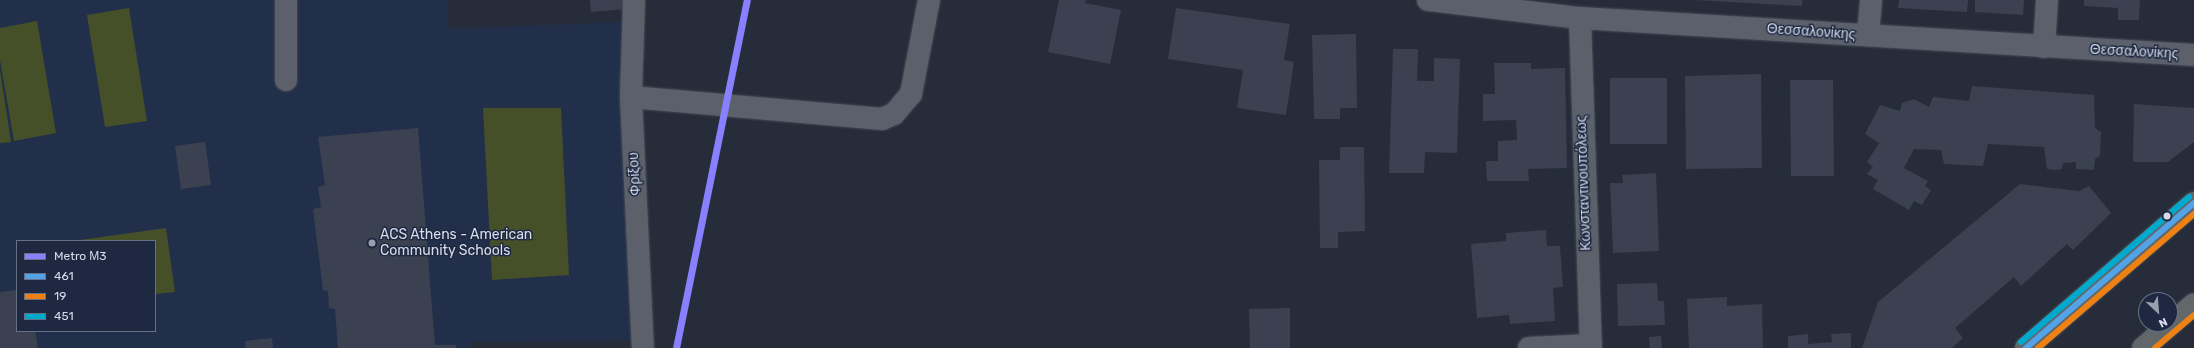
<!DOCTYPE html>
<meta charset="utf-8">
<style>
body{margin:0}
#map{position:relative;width:2194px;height:348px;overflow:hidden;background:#262c39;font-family:Rubik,sans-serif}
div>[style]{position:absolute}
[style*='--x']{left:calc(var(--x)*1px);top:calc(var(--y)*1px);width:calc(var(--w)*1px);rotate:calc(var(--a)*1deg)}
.built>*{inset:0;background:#222f4a}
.green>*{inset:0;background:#455029}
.building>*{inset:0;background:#3b4150}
.roads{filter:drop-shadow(0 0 1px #444955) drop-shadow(0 0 1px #444955)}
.minor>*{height:22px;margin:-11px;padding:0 11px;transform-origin:11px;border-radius:11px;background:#5b606a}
.major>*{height:22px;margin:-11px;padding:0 11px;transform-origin:11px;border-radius:11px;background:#626769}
.bus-1>*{height:6px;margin:-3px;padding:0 3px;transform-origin:3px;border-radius:3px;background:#53a3e8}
.bus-2>*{height:6px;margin:-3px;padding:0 3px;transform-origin:3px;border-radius:3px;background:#ed8113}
.bus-3>*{height:6px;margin:-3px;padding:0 3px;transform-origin:3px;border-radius:3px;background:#00a9ce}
.metro-1>*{height:7px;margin:-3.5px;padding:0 3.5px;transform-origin:3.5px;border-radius:3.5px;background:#8880ff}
.dots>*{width:11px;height:11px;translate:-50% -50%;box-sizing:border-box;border:2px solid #1e2941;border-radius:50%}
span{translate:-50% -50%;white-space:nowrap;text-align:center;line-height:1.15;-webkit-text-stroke:3px #1e2941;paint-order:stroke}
.street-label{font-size:14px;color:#d5dded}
.poi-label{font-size:14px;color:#d5dded}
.left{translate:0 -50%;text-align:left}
.legend{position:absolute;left:16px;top:240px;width:140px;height:92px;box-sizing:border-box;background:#1e2941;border:1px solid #677186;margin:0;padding:5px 7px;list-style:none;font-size:12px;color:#d5dded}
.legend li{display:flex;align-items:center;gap:8px;height:20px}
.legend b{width:20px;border:1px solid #677186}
.north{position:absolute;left:2138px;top:292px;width:40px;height:40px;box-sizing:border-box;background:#1e2941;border:1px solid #677186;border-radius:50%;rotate:154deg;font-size:11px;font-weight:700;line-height:16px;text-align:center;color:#d5dded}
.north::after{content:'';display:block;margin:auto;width:14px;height:18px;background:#989fae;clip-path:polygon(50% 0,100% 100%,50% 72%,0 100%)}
</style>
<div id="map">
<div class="built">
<div style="clip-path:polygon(evenodd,0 0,448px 0,448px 29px,621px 22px,633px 340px,469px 342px,469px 348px,0 348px,0 0,17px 241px,155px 241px,155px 331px,17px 331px,17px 241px)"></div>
</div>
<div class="green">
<div style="clip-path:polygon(129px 8px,147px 121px,105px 127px,87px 15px)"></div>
<div style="clip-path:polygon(37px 21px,56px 133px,14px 141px,0 60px,0 28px)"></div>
<div style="clip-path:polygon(0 70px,11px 142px,0 143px)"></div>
<div style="clip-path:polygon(483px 108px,561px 108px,569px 275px,492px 280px)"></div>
<div style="clip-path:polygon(166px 228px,175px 292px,155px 294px,155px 241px,73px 241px)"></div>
</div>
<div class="building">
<div style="clip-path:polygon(590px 0,625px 0,626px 9px,591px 12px)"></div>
<div style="clip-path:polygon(1059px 0,1086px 0,1085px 3px,1121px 10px,1110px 64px,1048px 52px)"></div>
<div style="clip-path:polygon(1694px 0,1802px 0,1802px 6px)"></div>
<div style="clip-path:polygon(1899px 0,1968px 0,1967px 12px,1898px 8px)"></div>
<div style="clip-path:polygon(1975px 0,2024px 0,2023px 15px,1975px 12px)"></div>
<div style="clip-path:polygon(2084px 0,2140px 0,2139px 20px,2118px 20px,2118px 8px,2084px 6px)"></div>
<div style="clip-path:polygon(1176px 8px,1290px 24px,1284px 60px,1294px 62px,1286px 115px,1237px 108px,1243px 70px,1168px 59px)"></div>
<div style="clip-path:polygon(1356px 34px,1357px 108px,1340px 108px,1340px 119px,1314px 119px,1312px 35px)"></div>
<div style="clip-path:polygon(1393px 49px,1418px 49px,1417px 81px,1434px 81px,1434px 58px,1460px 59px,1457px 153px,1425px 152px,1424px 173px,1389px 173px)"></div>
<div style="clip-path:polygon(1494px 63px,1531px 63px,1531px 69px,1565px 68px,1567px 168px,1528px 169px,1529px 181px,1487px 181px,1486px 161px,1498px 161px,1498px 141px,1517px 140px,1516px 120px,1483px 121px,1483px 94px,1495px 94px)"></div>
<div style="clip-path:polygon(1761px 74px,1762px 168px,1686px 169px,1685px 76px)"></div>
<div style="clip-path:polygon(1610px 78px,1667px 78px,1667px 144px,1610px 144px)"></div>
<div style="clip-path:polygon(1790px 80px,1833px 80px,1834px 176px,1791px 176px)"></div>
<div style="clip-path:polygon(1972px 86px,2094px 95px,2095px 128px,2101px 132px,2100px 156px,2095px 159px,2094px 170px,2076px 169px,2076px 162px,2063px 163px,2062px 169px,2055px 170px,2047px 169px,2044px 147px,1988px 144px,1983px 166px,1944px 164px,1941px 150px,1914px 149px,1904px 168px,1928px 181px,1925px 186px,1931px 190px,1922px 205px,1914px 201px,1909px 210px,1873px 189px,1878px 180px,1867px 174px,1873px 167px,1867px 162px,1879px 143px,1865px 134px,1880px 105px,1900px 111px,1902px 103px,1914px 99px,1929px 107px,1933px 97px,1969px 101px)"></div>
<div style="clip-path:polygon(2134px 104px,2194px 108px,2194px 142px,2168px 162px,2133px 162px)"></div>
<div style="clip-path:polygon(418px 128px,435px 345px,456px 345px,456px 348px,338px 348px,335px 309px,329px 308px,328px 291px,323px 290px,313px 209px,321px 207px,318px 187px,325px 185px,318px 137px)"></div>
<div style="clip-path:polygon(205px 142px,211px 185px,181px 189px,175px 146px)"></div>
<div style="clip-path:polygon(1340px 147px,1364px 147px,1365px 231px,1338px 232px,1338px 248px,1320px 248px,1319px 160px,1340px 160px)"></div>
<div style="clip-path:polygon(1656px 173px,1659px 251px,1613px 253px,1610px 183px,1623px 183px,1622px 175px)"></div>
<div style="clip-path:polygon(2020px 184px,2079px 191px,2089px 186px,2111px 213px,2073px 250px,2067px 244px,2021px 286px,2014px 277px,1955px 328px,1963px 338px,1952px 348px,1862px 348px,1878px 302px)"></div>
<div style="clip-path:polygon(1546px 230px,1547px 246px,1560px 246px,1563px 287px,1553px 288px,1555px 321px,1510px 324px,1509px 315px,1477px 318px,1471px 244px,1506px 241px,1506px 233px)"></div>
<div style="clip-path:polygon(1657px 283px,1658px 301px,1664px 301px,1665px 325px,1618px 326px,1617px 284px)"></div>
<div style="clip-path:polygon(17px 290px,17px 331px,35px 331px,38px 348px,0 348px,0 292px)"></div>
<div style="clip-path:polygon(1727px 297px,1727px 306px,1762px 304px,1763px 348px,1689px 348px,1687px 299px)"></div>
<div style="clip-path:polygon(1290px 308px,1290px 348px,1250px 348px,1249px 309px)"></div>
<div style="clip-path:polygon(1851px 333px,1851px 348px,1788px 348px,1788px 336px,1808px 334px,1808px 344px,1832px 342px,1831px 334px)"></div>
<div style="clip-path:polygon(1661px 336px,1662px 348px,1650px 348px,1649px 337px)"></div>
<div style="clip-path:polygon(272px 338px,273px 348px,246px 348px,245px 341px)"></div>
</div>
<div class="roads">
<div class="minor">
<div style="--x:634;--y:0;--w:97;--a:91.8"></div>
<div style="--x:631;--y:97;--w:251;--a:87.3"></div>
<div style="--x:1428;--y:0;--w:153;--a:6.8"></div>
<div style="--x:1580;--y:18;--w:615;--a:3.45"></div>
<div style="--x:1580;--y:18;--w:330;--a:88.1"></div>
<div style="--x:1868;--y:35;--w:35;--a:-85"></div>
<div style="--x:2044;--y:47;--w:47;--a:-86.3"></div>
<div style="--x:286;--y:80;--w:80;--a:-90"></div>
<div style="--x:631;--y:97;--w:252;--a:5"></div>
<div style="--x:882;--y:119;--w:13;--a:-23"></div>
<div style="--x:894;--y:114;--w:26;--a:-50"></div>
<div style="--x:911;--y:94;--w:96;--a:-79.2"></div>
<div style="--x:1529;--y:348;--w:62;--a:-2.8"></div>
</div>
<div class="major">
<div style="--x:2026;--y:348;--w:222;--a:-40.8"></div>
<div style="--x:2143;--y:348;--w:67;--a:-40.8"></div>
</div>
</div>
<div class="bus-1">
<div style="--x:2026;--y:348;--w:222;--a:-40.8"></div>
</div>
<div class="bus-2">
<div style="--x:2038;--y:348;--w:206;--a:-40.7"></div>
<div style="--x:2155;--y:348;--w:51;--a:-40.2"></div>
</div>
<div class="bus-3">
<div style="--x:2021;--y:342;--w:222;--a:-40.8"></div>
</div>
<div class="metro-1">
<div style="--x:676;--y:348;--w:355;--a:-78.5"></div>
</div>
<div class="dots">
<div style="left:2167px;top:216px;background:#d5dded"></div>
<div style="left:372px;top:243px;background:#989fae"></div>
</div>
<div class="street-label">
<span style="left:1811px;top:32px;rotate:4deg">Θεσσαλονίκης</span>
<span style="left:2134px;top:52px;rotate:3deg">Θεσσαλονίκης</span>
<span style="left:635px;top:174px;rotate:-93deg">Φρίξου</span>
<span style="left:1584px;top:183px;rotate:-92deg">Κωνσταντινουπόλεως</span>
</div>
<div class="poi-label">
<span class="left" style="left:380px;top:243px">ACS Athens - American<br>Community Schools</span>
</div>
<ul class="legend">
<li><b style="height:5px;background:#8880ff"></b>Metro Μ3</li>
<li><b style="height:5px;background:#53a3e8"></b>461</li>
<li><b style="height:5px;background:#ed8113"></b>19</li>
<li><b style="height:5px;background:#00a9ce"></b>451</li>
</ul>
<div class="north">N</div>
</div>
